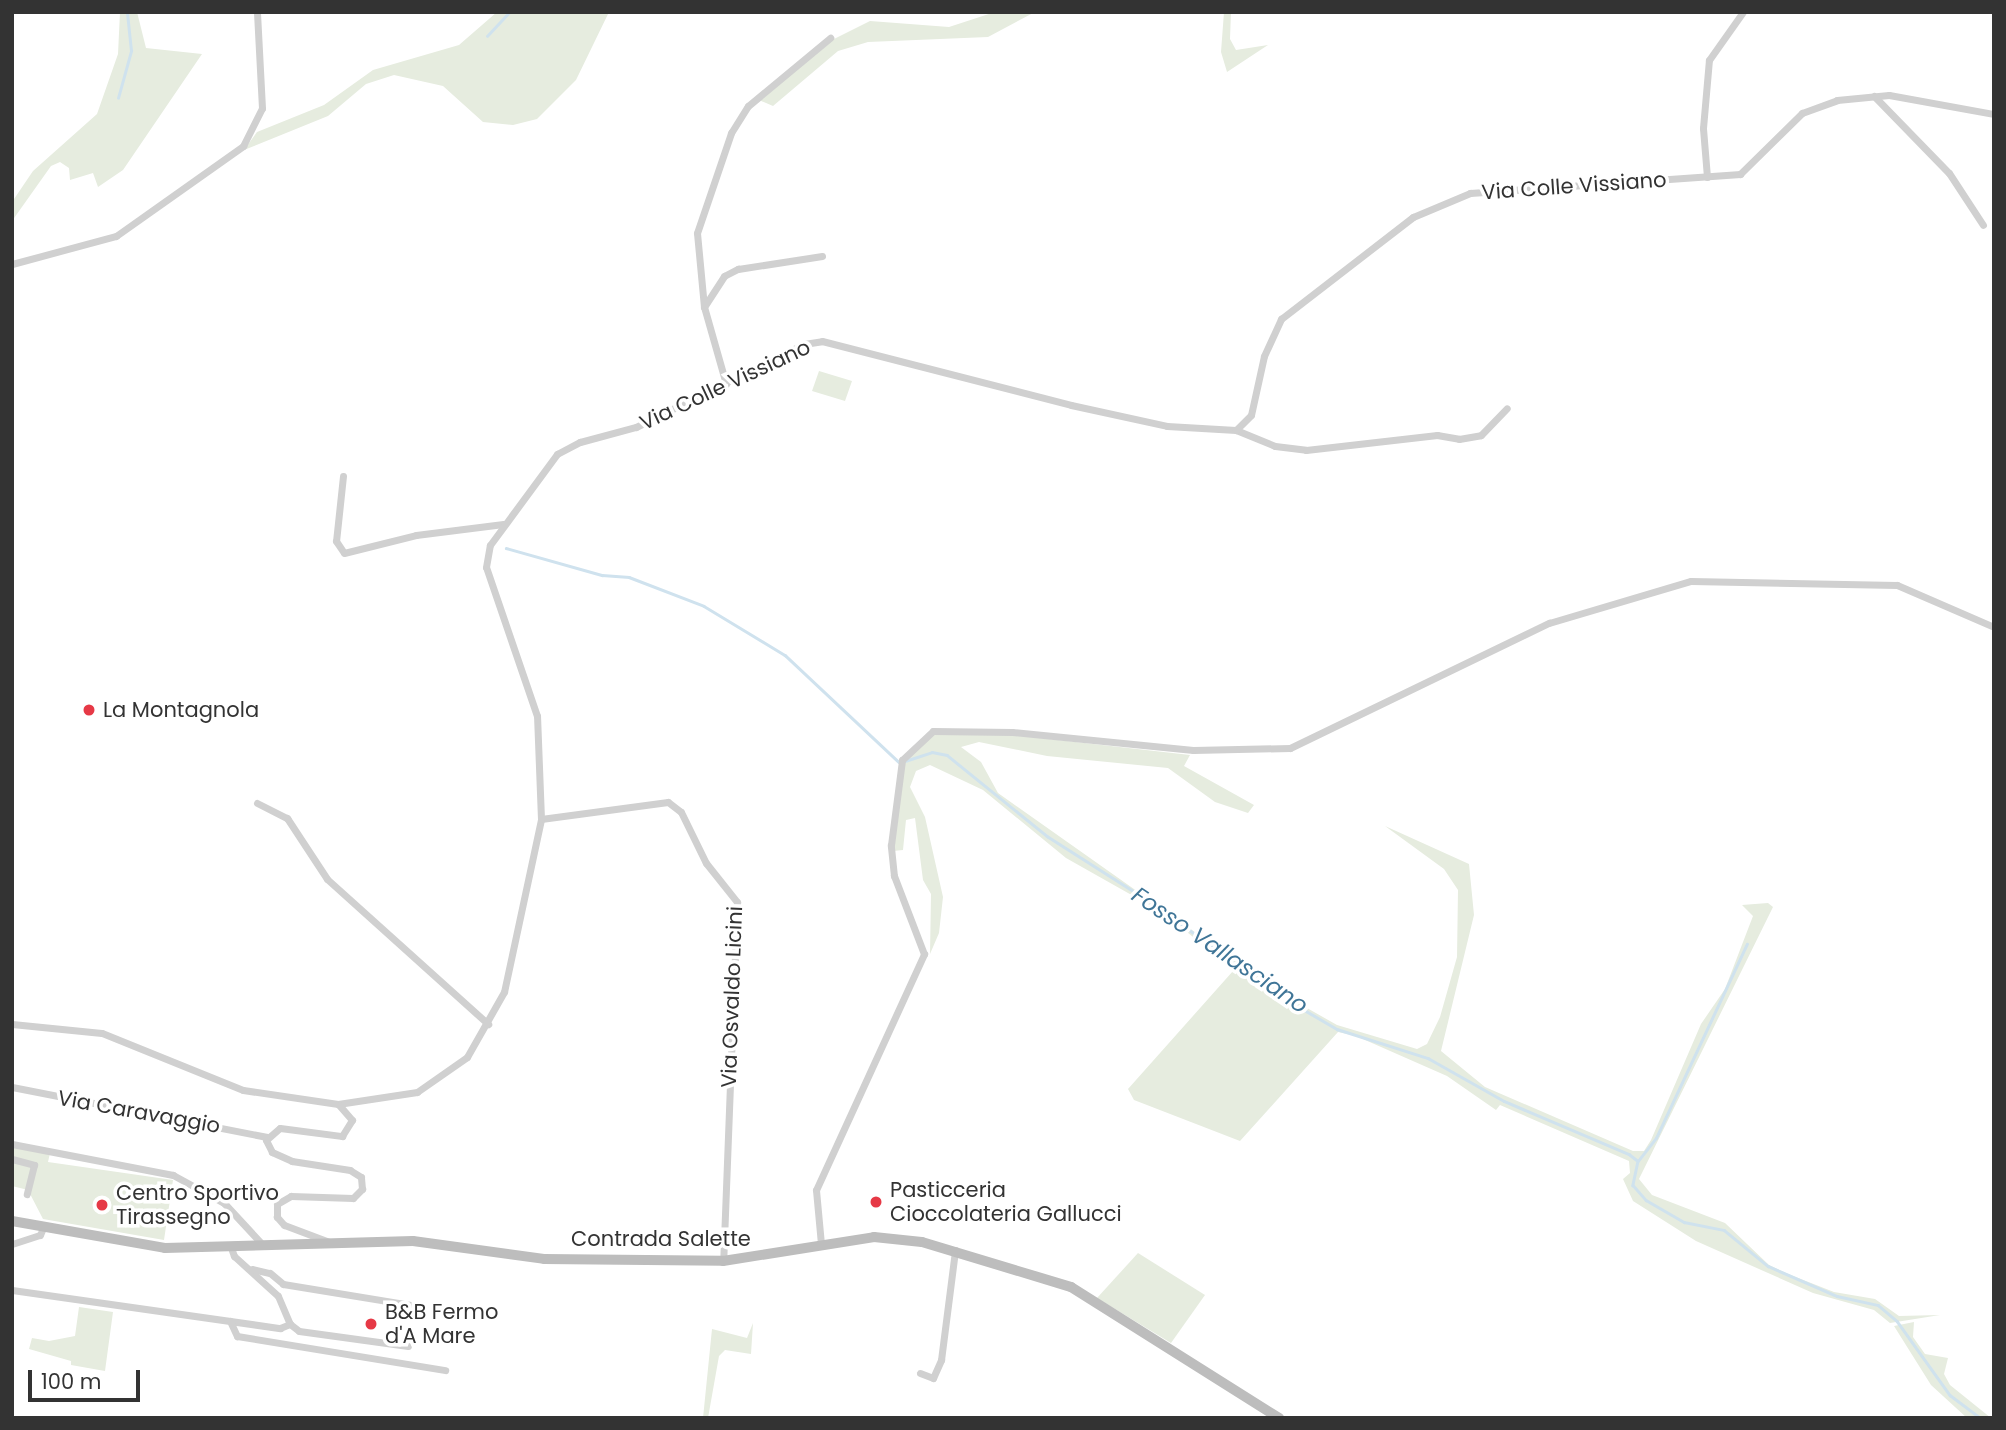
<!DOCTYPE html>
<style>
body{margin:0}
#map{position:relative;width:2006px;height:1430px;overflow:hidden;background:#fff;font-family:Poppins,sans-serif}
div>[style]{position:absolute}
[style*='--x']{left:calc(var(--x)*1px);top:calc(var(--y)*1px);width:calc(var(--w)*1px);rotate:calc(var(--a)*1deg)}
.green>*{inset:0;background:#e6ecdf}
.stream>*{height:2.5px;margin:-1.25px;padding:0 1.25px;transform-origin:1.25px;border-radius:1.25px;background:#cfe2ee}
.street>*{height:7px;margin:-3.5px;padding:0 3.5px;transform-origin:3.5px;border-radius:3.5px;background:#d0d0d0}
.secondary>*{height:10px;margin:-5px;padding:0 5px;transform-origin:5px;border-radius:5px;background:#bdbdbd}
.dots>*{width:19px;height:19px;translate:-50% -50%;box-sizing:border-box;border:4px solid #fff;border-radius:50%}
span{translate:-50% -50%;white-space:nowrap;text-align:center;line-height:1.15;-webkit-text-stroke:7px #fff;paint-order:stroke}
.street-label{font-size:21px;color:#333}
.poi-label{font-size:21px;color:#333}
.left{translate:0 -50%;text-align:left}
.water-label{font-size:23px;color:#3f7597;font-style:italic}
.frame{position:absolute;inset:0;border:14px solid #333;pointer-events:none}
.scale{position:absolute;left:28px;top:1370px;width:112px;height:32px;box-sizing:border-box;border:4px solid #333;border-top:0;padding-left:9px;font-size:21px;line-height:24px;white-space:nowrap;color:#333;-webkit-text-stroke:5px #fff;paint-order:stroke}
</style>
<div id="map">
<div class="green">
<div style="clip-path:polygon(120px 12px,137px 12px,146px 48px,202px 54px,123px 170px,98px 187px,93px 173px,70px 180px,69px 168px,60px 162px,51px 166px,12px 221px,12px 202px,33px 171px,97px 114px,118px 54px)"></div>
<div style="clip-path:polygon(497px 12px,609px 12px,576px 80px,537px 119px,513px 125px,483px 122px,443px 86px,394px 75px,366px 84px,328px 116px,244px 150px,257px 132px,324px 105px,373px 70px,459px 45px)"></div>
<div style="clip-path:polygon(995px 12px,1035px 12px,988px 37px,868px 42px,838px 51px,773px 106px,759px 100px,832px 40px,870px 21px,949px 27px)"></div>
<div style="clip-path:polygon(1224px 12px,1231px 12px,1230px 39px,1236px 50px,1268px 45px,1227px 72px,1221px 52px)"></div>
<div style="clip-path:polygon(819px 371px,852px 381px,845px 401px,812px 391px)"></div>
<div style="clip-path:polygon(932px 734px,1004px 734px,1190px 755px,1184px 766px,1254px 805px,1248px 813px,1215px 802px,1168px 768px,1047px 756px,979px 742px,961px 747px,981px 762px,998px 793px,1284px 995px,1337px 1025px,1417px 1049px,1427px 1044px,1440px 1017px,1457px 957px,1458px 890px,1444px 869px,1385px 826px,1469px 864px,1474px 915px,1441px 1051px,1485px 1087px,1633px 1151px,1644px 1151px,1651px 1140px,1701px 1024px,1725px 989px,1753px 916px,1742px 905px,1768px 903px,1773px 907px,1639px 1179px,1652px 1195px,1725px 1223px,1769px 1265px,1788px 1274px,1834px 1292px,1875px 1299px,1899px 1316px,1940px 1315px,1890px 1323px,1874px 1310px,1813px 1293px,1696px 1241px,1633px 1201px,1623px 1179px,1630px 1173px,1629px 1161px,1500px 1105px,1496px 1110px,1447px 1076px,1356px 1036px,1338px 1032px,1240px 1141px,1134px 1100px,1128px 1089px,1233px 971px,1187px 932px,1155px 916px,1151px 906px,1066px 858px,983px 790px,930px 765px,916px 771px,910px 787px,925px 817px,943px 897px,939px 933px,930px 954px,931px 894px,923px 880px,915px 818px,906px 820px,903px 850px,893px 851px,905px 761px)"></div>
<div style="clip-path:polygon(12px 1144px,50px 1153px,48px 1162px,173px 1180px,164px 1240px,43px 1219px,28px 1190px,12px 1186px)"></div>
<div style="clip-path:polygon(1138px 1253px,1205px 1295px,1171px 1343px,1097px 1298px)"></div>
<div style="clip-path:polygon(79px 1307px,113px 1312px,105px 1371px,71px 1365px,71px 1361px,29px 1349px,32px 1338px,49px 1341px,75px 1336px)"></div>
<div style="clip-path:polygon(1914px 1322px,1913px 1337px,1925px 1354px,1948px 1358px,1944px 1374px,1950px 1385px,1991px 1418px,1967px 1418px,1931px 1385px,1894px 1326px)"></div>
<div style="clip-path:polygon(753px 1323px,751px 1354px,725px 1350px,719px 1356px,708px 1418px,703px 1418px,712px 1329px,747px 1338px)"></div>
</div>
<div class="stream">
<div style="--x:487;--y:36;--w:33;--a:-47"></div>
<div style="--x:118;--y:98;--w:49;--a:-74.5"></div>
<div style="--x:131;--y:51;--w:39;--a:-96"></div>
<div style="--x:506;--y:548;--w:100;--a:15.7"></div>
<div style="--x:602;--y:575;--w:27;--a:4"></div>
<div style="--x:629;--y:577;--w:80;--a:21.1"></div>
<div style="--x:704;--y:606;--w:95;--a:31.2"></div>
<div style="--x:785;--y:655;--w:156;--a:43.2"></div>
<div style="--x:905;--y:761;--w:28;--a:-18"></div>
<div style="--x:932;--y:752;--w:15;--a:11"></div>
<div style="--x:947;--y:755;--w:129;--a:39"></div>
<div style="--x:1047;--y:836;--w:134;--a:32.5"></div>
<div style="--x:1160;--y:908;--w:137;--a:36.7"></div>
<div style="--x:1270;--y:990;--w:78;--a:30.2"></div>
<div style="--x:1337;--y:1029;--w:96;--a:17.7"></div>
<div style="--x:1428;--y:1058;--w:87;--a:29.5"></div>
<div style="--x:1504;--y:1101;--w:136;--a:23"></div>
<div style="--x:1629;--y:1154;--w:11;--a:38"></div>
<div style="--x:1638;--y:1161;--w:25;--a:102"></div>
<div style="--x:1633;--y:1185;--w:20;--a:49"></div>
<div style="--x:1646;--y:1200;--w:44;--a:30.1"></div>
<div style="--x:1684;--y:1222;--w:41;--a:11.3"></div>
<div style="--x:1724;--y:1230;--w:57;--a:39.3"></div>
<div style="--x:1768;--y:1266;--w:75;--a:23.5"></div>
<div style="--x:1837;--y:1296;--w:42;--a:12.4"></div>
<div style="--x:1878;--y:1305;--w:25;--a:40"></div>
<div style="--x:1897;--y:1321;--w:91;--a:54.4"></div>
<div style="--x:1950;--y:1395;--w:38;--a:37"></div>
<div style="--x:1638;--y:1161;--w:29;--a:-52"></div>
<div style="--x:1656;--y:1138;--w:214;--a:-64.9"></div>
</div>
<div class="street">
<div style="--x:1874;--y:96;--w:107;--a:45.8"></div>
<div style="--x:1949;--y:173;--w:62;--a:56.8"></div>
<div style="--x:1707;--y:177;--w:49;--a:-94.7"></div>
<div style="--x:1703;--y:128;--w:68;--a:-85"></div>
<div style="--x:1709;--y:60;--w:59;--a:-54.7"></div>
<div style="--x:12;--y:264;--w:108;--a:-15.1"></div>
<div style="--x:116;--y:236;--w:156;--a:-35.3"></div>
<div style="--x:243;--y:146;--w:42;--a:-63.4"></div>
<div style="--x:262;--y:108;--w:96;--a:-93"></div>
<div style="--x:704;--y:307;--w:37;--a:-57"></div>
<div style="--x:724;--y:276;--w:16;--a:-27"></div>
<div style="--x:738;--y:269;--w:85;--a:-8.8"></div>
<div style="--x:726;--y:384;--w:80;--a:-105.9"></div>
<div style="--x:704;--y:307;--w:74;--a:-95.4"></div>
<div style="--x:697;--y:233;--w:106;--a:-71.2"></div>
<div style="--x:731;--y:133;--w:32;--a:-58"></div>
<div style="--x:748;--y:106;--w:107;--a:-39.7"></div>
<div style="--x:1236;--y:430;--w:42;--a:22.3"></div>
<div style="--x:1275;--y:446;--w:31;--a:7"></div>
<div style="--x:1306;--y:450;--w:132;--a:-6.5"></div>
<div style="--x:1437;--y:435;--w:22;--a:10"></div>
<div style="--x:1459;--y:439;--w:22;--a:-10"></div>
<div style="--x:1481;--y:435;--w:37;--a:-46"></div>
<div style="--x:343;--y:476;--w:65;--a:96.1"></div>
<div style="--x:336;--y:541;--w:14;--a:56"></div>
<div style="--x:344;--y:553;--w:74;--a:-14"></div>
<div style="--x:416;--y:535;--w:88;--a:-7.2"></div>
<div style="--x:257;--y:803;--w:34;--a:27"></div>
<div style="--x:287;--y:818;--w:73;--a:56.7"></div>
<div style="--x:327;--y:879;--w:217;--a:42"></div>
<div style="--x:541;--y:819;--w:128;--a:-7.6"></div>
<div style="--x:668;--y:802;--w:16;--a:38"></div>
<div style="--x:681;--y:812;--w:57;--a:63.9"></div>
<div style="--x:706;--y:863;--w:50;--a:51.5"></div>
<div style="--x:737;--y:902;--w:359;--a:92.2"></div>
<div style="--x:12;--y:1024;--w:90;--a:5.7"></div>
<div style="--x:102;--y:1033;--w:152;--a:22"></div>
<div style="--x:243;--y:1090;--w:96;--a:8.4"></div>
<div style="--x:338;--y:1104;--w:80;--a:-8.6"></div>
<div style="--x:417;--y:1092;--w:61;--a:-35"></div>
<div style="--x:467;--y:1057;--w:75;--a:-60.4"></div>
<div style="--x:504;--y:992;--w:177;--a:-77.9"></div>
<div style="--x:541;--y:819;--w:103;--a:-92.2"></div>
<div style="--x:537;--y:716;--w:157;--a:-108.9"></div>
<div style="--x:486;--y:567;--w:22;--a:-80"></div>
<div style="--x:490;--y:545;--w:113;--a:-53.6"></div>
<div style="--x:557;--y:454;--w:26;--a:-28"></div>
<div style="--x:580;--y:442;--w:58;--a:-15"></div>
<div style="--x:636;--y:427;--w:187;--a:-26.3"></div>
<div style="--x:804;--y:344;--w:18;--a:-9"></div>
<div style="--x:822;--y:341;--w:257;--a:14.4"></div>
<div style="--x:1071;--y:405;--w:98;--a:12.3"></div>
<div style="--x:1167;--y:426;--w:69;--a:3.3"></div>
<div style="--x:1236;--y:430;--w:21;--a:-45"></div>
<div style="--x:1251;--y:415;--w:60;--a:-77.6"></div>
<div style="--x:1264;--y:356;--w:41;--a:-65.3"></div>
<div style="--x:1281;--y:319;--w:167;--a:-37.7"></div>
<div style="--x:1413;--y:217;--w:62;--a:-22.8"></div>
<div style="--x:1470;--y:193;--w:271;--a:-4"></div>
<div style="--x:1740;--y:174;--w:87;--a:-44.5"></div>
<div style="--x:1802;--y:113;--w:37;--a:-20"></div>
<div style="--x:1837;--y:100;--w:52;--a:-5.5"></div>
<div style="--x:1889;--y:95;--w:107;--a:10.3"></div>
<div style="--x:12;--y:1087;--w:260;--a:11.1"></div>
<div style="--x:12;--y:1144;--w:164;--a:10.9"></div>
<div style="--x:173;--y:1175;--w:58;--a:28.8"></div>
<div style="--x:224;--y:1203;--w:56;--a:47.2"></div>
<div style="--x:12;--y:1159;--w:23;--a:15"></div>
<div style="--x:34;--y:1165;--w:30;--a:104"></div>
<div style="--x:332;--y:1243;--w:51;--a:-159.4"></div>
<div style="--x:284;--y:1225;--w:11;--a:-131"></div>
<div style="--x:277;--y:1217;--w:13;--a:-90"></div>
<div style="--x:277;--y:1204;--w:16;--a:-30"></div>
<div style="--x:291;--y:1196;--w:62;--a:1.8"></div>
<div style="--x:353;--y:1198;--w:13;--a:-45"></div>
<div style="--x:362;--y:1189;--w:12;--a:-95"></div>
<div style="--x:361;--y:1177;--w:13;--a:-148"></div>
<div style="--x:350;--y:1170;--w:59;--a:-171.2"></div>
<div style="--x:292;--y:1161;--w:22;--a:-156"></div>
<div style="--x:272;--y:1152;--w:13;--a:-117"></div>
<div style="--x:266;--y:1140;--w:18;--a:-41"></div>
<div style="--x:280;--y:1128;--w:63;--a:7.4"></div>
<div style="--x:342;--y:1136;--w:19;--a:-58"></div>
<div style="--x:352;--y:1120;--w:20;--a:-131"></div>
<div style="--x:12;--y:1244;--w:29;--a:-18"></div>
<div style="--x:40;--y:1235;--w:8;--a:-67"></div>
<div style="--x:821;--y:1244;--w:54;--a:-95.3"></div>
<div style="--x:816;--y:1190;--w:260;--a:-65.4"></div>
<div style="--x:924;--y:954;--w:84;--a:-111"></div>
<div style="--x:894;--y:876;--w:31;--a:-96"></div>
<div style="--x:891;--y:845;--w:86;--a:-82.6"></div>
<div style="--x:902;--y:760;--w:42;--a:-43.1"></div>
<div style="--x:933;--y:731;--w:79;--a:0.7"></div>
<div style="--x:1012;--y:732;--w:182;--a:5.7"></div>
<div style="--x:1193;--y:750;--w:97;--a:-1.2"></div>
<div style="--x:1290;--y:748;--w:288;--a:-25.8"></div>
<div style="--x:1549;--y:623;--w:148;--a:-16.5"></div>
<div style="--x:1691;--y:581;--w:206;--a:1.1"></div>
<div style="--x:1897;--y:585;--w:106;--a:23.4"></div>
<div style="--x:230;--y:1245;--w:12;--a:70"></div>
<div style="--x:234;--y:1256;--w:59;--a:42.3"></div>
<div style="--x:278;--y:1296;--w:30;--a:67"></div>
<div style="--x:252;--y:1269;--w:18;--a:13"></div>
<div style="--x:270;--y:1273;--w:17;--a:40"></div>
<div style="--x:283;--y:1284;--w:143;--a:9.3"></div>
<div style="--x:12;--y:1290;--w:271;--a:8.1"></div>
<div style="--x:280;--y:1328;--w:11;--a:-22"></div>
<div style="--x:230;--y:1321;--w:17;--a:65"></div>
<div style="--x:237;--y:1336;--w:211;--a:9.3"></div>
<div style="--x:290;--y:1324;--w:11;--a:38"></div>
<div style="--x:299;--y:1331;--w:110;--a:7.8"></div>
<div style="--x:920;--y:1373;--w:14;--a:21"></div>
<div style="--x:933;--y:1378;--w:20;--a:-66"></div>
<div style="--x:941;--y:1360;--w:111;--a:-82.7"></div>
</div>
<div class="secondary">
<div style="--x:12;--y:1221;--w:155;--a:10"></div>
<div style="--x:165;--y:1248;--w:248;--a:-1.6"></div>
<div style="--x:413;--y:1241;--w:132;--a:7.8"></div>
<div style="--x:544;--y:1259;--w:179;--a:0.6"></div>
<div style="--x:723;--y:1261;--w:153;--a:-9"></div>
<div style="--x:874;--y:1237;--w:48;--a:5.9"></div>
<div style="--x:922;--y:1242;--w:156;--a:16.8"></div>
<div style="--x:1071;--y:1287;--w:246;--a:32.2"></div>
</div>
<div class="dots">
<div style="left:89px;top:710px;background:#e63946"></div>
<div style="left:876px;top:1202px;background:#e63946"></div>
<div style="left:102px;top:1205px;background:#e63946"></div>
<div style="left:371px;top:1324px;background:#e63946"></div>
</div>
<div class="street-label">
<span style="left:1574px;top:186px;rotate:-4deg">Via Colle Vissiano</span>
<span style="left:725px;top:385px;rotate:-25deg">Via Colle Vissiano</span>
<span style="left:732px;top:997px;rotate:-88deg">Via Osvaldo Licini</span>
<span style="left:139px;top:1112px;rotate:10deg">Via Caravaggio</span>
<span style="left:661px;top:1239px">Contrada Salette</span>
</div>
<div class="poi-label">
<span class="left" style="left:103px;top:710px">La Montagnola</span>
<span class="left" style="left:890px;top:1202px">Pasticceria<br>Cioccolateria Gallucci</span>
<span class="left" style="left:116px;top:1205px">Centro Sportivo<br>Tirassegno</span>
<span class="left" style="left:385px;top:1324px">B&amp;B Fermo<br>d'A Mare</span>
</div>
<div class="water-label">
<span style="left:1220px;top:950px;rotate:34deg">Fosso Vallasciano</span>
</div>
<div class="frame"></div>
<div class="scale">100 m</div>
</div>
